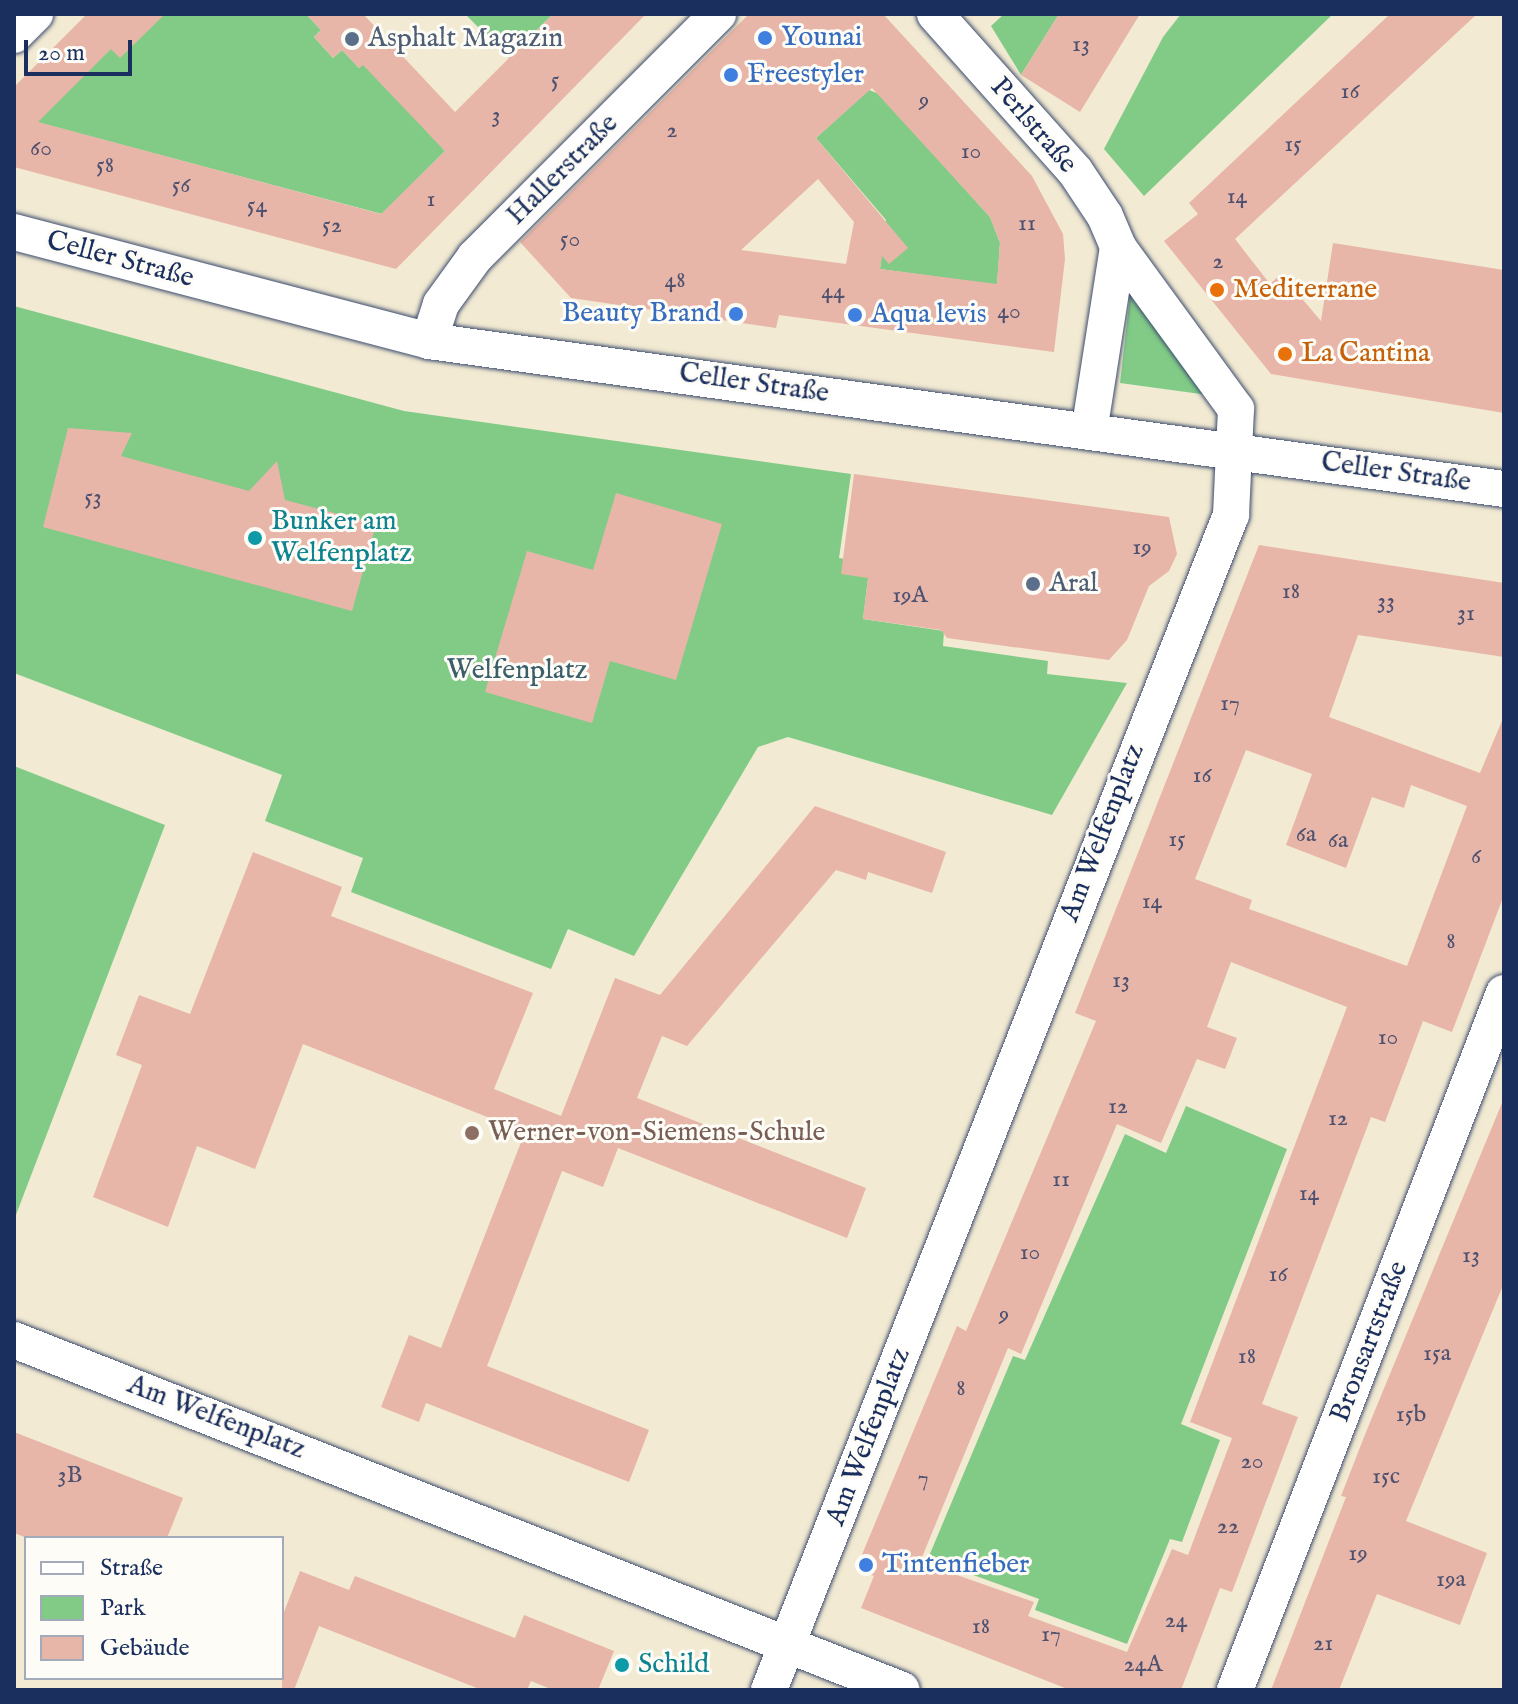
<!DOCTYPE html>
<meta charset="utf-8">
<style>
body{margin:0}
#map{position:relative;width:1518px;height:1704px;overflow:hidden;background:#f2ead2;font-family:"IM FELL English",serif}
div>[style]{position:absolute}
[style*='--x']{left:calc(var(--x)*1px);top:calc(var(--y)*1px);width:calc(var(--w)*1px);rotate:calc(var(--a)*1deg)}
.green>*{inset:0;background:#82cb87}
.building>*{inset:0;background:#e8b6a8}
.roads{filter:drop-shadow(0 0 2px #3b4b6f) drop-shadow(0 0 2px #3b4b6f)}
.minor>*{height:36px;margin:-18px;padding:0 18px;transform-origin:18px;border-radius:18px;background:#fff}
.dots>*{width:22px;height:22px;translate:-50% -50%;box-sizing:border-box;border:4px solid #fdfcf7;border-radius:50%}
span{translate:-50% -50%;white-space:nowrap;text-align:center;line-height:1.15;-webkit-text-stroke:6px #fdfcf7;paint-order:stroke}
.number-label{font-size:24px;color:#4e5170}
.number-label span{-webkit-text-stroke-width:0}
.shop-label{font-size:28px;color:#366cbe}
.left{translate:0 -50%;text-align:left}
.right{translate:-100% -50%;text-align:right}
.service-label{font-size:28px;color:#4e5e75}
.street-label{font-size:28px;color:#1b2f5e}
.food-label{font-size:28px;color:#c56008}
.culture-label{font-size:28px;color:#0d838f}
.park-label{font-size:28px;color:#3a5e6a}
.education-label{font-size:28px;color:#785e54}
.frame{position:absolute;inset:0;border:16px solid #1b2f5e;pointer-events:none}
.legend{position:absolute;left:24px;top:1536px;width:260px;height:144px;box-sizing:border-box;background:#fdfcf7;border:2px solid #a3aaba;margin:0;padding:10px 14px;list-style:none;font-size:24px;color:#1b2f5e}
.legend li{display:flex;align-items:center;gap:16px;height:40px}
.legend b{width:40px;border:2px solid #a3aaba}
.scale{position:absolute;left:24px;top:40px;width:108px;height:36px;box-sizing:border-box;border:4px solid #1b2f5e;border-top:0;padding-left:10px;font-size:24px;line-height:28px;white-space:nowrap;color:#1b2f5e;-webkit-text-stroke:6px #fdfcf7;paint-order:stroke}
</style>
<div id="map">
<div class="green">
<div style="clip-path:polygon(165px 14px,306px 14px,321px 30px,314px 37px,333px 58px,342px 50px,359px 68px,365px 63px,445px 151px,382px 214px,29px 120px,106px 43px)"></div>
<div style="clip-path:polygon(465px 14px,553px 14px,509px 58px)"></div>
<div style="clip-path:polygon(1004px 14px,1059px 14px,1021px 75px,991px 26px)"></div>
<div style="clip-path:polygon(1181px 14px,1333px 14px,1144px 196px,1104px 149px,1163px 37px)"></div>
<div style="clip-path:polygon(869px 90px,879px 94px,990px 217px,1000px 243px,997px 285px,880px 269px,886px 220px,816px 138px)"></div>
<div style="clip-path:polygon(1130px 296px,1208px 395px,1120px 383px)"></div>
<div style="clip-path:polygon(14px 306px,404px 411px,851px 474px,839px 558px,870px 563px,863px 619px,944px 631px,943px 646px,1048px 661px,1047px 674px,1127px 683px,1052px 815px,788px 737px,758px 747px,634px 956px,568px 929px,551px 969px,351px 892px,363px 858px,265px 821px,282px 775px,14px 673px)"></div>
<div style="clip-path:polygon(14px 766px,165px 825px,14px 1220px)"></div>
<div style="clip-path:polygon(1186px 1106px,1287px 1149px,1181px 1424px,1220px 1440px,1182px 1542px,1170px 1539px,1127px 1644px,1035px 1610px,1039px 1599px,954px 1568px,949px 1578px,924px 1568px,1013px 1356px,1025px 1360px,1125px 1134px,1166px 1153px)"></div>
</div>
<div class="building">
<div style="clip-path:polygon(87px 14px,165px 14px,120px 58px,111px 49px,38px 122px,381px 214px,445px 151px,363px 65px,359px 68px,342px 50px,333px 58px,314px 37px,321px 30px,306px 14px,363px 14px,455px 112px,553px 14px,646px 14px,396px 269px,14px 167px,14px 87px)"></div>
<div style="clip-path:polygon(evenodd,749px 14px,883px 14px,1032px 176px,1063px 234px,1065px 259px,1054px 352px,779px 315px,776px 328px,571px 298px,520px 242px,749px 14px,872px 88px,990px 217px,1000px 243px,997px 284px,880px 269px,882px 256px,889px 264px,908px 248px,816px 138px,872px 88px,749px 14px,818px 179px,854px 222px,846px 264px,741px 250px,818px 179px)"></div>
<div style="clip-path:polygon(1059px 14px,1140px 14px,1080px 112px,1021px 75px)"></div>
<div style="clip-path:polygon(1390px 14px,1477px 14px,1235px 239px,1270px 284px,1281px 274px,1321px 321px,1333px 243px,1504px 270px,1504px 413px,1271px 374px,1164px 241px,1198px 214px,1189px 203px)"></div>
<div style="clip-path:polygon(68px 428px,132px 433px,121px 456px,249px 491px,277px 461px,285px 500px,376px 524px,352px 611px,43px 527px)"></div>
<div style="clip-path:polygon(854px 474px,1169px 517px,1177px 554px,1169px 571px,1149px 586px,1127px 640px,1109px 660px,947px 638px,941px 630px,863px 619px,868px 578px,841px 574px)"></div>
<div style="clip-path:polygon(616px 493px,722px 524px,676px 680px,610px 661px,592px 723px,485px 692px,527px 551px,593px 570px)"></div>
<div style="clip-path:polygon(evenodd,1259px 545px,1504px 583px,1504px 657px,1358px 635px,1329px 717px,1480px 773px,1504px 716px,1504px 895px,1452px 1032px,1423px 1021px,1385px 1122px,1371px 1117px,1262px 1404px,1298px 1417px,1232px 1592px,1220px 1588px,1181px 1690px,1070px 1690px,861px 1608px,874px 1576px,856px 1569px,957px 1326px,966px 1331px,1096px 1021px,1075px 1013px,1259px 545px,1246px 750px,1312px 774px,1286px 845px,1346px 868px,1372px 797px,1404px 808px,1411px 785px,1467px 806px,1407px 966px,1249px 909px,1252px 900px,1195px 879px,1246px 750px,1259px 545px,1231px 962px,1347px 1007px,1190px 1422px,1232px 1438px,1188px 1555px,1172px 1549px,1127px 1652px,1028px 1616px,1034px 1602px,920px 1562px,1008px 1348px,1021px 1354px,1117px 1124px,1161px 1143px,1197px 1059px,1225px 1069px,1237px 1038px,1207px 1027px,1231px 962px)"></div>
<div style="clip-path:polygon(815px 806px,946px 852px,932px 893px,868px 872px,866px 880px,836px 870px,687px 1046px,662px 1036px,637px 1098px,866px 1188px,847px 1238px,618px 1148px,603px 1187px,562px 1171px,487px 1366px,649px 1430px,629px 1482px,426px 1403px,419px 1422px,381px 1407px,409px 1335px,441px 1348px,525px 1132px,303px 1044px,255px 1169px,197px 1146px,168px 1227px,93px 1197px,142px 1065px,116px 1055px,139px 995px,190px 1014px,253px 852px,342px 887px,331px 916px,533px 993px,494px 1089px,561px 1116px,615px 978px,660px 995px)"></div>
<div style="clip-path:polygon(1504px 1098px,1504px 1283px,1406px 1521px,1487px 1553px,1460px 1625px,1377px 1594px,1339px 1690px,1271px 1690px,1346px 1497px,1341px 1496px,1366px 1432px)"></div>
<div style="clip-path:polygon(14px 1432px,183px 1498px,167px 1538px,27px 1538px,14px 1533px)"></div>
<div style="clip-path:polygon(300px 1571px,349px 1590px,355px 1576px,515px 1638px,524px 1615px,614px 1651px,598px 1690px,553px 1690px,531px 1681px,527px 1690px,482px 1690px,319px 1626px,294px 1690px,282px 1690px,282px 1617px)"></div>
</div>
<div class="roads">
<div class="minor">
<div style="--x:935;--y:14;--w:210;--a:48.3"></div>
<div style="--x:1075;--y:171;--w:54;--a:56.3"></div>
<div style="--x:1105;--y:216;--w:34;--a:67"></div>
<div style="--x:1118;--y:247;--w:187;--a:98.9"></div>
<div style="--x:14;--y:35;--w:30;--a:-45"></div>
<div style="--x:14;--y:232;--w:429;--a:14.7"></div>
<div style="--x:429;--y:341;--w:1085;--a:7.84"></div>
<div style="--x:429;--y:341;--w:39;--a:-72"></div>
<div style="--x:441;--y:304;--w:58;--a:-54.1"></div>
<div style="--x:475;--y:257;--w:344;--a:-45"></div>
<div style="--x:14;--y:1340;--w:954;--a:21.51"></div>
<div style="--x:769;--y:1690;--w:1263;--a:-68.54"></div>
<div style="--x:1231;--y:515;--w:106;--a:-87.3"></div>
<div style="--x:1236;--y:409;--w:200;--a:-126.1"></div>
<div style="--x:1235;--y:1690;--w:747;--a:-68.9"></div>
</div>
</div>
<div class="dots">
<div style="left:765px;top:38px;background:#3f7fe0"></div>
<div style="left:352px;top:39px;background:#5c6f8a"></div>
<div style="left:731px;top:75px;background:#3f7fe0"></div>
<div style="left:1217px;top:290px;background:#e8710a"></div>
<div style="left:736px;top:314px;background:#3f7fe0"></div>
<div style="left:855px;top:315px;background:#3f7fe0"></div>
<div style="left:1285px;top:354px;background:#e8710a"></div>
<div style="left:255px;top:538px;background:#0f9aa8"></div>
<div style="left:1033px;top:584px;background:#5c6f8a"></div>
<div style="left:472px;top:1133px;background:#8d6e63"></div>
<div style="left:866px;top:1565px;background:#3f7fe0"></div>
<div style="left:622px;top:1665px;background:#0f9aa8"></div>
</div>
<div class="number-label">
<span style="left:1081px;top:45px">13</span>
<span style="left:555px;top:81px">5</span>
<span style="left:1350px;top:92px">16</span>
<span style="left:924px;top:101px">9</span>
<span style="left:496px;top:116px">3</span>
<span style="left:672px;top:131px">2</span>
<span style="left:1293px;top:145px">15</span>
<span style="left:41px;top:149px">60</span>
<span style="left:971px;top:152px">10</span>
<span style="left:105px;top:166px">58</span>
<span style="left:181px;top:186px">56</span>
<span style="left:1237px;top:197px">14</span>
<span style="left:431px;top:200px">1</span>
<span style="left:257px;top:206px">54</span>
<span style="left:1027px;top:224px">11</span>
<span style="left:332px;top:226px">52</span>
<span style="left:570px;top:240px">50</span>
<span style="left:1218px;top:262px">2</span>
<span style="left:675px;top:281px">48</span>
<span style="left:833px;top:292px">44</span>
<span style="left:1009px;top:312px">40</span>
<span style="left:93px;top:498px">53</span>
<span style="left:1142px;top:548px">19</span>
<span style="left:1291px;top:592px">18</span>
<span style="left:910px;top:596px">19A</span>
<span style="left:1386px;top:602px">33</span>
<span style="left:1466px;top:614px">31</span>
<span style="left:1230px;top:704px">17</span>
<span style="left:1202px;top:776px">16</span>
<span style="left:1306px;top:835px">6a</span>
<span style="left:1177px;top:840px">15</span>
<span style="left:1338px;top:841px">6a</span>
<span style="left:1476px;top:857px">6</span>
<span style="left:1152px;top:902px">14</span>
<span style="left:1451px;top:942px">8</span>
<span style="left:1121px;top:981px">13</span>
<span style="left:1388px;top:1038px">10</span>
<span style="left:1118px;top:1107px">12</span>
<span style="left:1338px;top:1119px">12</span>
<span style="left:1061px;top:1180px">11</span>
<span style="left:1309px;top:1194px">14</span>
<span style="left:1030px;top:1253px">10</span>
<span style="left:1471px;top:1256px">13</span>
<span style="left:1278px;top:1275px">16</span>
<span style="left:1004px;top:1315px">9</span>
<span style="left:1437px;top:1354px">15a</span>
<span style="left:1247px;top:1357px">18</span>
<span style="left:961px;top:1389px">8</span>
<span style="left:1411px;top:1415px">15b</span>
<span style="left:1252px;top:1462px">20</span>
<span style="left:70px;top:1476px">3B</span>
<span style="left:1386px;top:1477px">15c</span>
<span style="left:923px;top:1479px">7</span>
<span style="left:1228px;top:1527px">22</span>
<span style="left:1358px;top:1554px">19</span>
<span style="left:1451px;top:1580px">19a</span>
<span style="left:1176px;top:1621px">24</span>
<span style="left:981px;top:1627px">18</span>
<span style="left:1051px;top:1635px">17</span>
<span style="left:1323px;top:1644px">21</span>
<span style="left:1143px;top:1665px">24A</span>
</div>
<div class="shop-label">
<span class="left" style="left:781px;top:38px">Younai</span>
<span class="left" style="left:747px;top:75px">Freestyler</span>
<span class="right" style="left:720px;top:314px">Beauty Brand</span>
<span class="left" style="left:871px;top:315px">Aqua levis</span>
<span class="left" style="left:882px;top:1565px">Tintenfieber</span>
</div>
<div class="service-label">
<span class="left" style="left:368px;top:39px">Asphalt Magazin</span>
<span class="left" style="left:1049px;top:584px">Aral</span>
</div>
<div class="street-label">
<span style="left:1033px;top:126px;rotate:49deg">Perlstraße</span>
<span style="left:563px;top:170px;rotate:-45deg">Hallerstraße</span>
<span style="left:120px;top:260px;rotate:15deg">Celler Straße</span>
<span style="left:754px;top:384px;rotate:8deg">Celler Straße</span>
<span style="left:1396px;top:473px;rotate:8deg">Celler Straße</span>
<span style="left:1103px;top:833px;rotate:-69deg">Am Welfenplatz</span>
<span style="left:1370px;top:1342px;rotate:-69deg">Bronsartstraße</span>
<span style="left:216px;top:1418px;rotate:21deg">Am Welfenplatz</span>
<span style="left:869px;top:1437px;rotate:-69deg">Am Welfenplatz</span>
</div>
<div class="food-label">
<span class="left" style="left:1233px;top:290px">Mediterrane</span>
<span class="left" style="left:1301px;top:354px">La Cantina</span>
</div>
<div class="culture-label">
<span class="left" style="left:271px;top:538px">Bunker am<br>Welfenplatz</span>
<span class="left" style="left:638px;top:1665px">Schild</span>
</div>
<div class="park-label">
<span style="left:517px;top:671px">Welfenplatz</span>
</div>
<div class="education-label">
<span class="left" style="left:488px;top:1133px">Werner-von-Siemens-Schule</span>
</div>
<div class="frame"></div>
<ul class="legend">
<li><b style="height:10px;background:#fff"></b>Straße</li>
<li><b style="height:22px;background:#82cb87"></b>Park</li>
<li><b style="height:22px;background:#e8b6a8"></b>Gebäude</li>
</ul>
<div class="scale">20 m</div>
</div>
